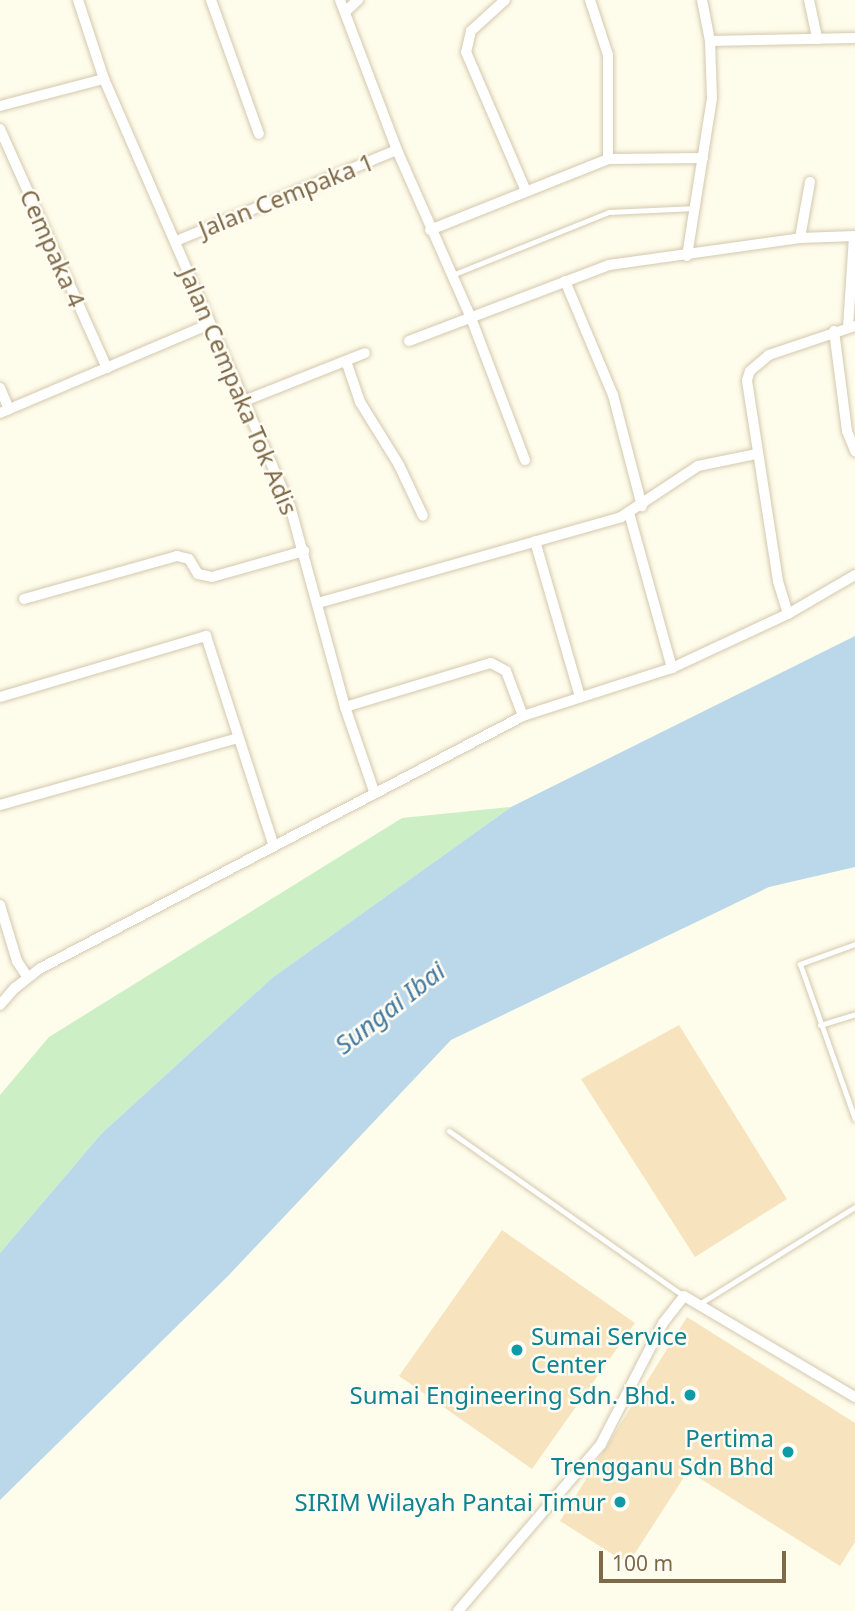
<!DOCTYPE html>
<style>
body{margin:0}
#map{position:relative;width:855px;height:1611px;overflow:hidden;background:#fefcea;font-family:"Noto Sans",sans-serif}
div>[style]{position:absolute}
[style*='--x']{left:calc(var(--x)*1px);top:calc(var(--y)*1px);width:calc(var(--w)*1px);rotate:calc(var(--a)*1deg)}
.green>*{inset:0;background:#ccefc6}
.water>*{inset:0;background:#bbd8eb}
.building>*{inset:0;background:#f7e4bf}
.roads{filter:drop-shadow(0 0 2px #d3c8ae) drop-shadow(0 0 2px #d3c8ae)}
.lane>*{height:5px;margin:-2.5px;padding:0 2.5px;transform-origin:2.5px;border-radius:2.5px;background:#fff}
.street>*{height:10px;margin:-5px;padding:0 5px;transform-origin:5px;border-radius:5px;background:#fff}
.dots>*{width:19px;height:19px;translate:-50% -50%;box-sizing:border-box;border:4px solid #fffdf3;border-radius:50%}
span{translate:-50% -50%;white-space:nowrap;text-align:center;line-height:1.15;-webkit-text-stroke:5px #fffdf3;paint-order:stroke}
.street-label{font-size:24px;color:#7e6949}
.culture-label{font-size:24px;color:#0d838f}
.left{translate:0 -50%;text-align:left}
.right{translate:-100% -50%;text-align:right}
.water-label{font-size:26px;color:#457aa2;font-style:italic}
.scale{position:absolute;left:599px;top:1551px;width:187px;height:32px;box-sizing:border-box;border:4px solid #7e6949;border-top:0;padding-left:9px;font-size:21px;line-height:24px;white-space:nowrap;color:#7e6949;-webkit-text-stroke:5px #fffdf3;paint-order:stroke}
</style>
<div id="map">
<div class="green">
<div style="clip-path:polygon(511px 807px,272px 978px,101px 1134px,0 1253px,0 1095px,49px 1037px,402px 818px)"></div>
</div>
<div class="water">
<div style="clip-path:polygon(855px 636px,855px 867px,769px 887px,451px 1040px,228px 1276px,0 1500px,0 1253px,101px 1134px,272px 978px,511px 807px)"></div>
</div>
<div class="building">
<div style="clip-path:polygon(679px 1025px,787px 1199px,695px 1257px,581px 1079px)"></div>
<div style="clip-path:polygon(502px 1230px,635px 1323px,532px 1469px,399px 1376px)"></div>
<div style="clip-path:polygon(687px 1317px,855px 1423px,855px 1542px,840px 1566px,688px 1471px,628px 1564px,560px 1521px)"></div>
</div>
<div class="roads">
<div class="lane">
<div style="--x:452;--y:275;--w:169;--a:-21.9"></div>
<div style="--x:609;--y:212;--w:87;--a:-2.6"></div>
<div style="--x:855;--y:944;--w:59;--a:160"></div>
<div style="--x:800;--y:964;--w:164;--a:70.5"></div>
<div style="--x:820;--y:1025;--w:37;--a:-17"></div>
<div style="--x:449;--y:1131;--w:287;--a:35.1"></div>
<div style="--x:699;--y:1304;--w:184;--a:-31.9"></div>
</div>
<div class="street">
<div style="--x:78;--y:0;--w:83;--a:71.8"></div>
<div style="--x:104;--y:79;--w:466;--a:66.5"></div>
<div style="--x:290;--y:506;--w:208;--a:74.7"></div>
<div style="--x:345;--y:707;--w:89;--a:71"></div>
<div style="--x:211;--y:0;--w:142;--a:70.3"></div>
<div style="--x:340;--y:0;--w:160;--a:69.2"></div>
<div style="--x:397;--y:150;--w:184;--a:66.2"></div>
<div style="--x:471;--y:318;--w:152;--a:69.2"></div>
<div style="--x:505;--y:0;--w:46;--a:137.6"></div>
<div style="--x:471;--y:31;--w:22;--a:103"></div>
<div style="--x:466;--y:52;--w:149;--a:66.7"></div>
<div style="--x:590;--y:0;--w:58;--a:71.9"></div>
<div style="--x:608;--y:55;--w:104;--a:90"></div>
<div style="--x:809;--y:0;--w:40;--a:78"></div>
<div style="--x:345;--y:12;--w:18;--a:-43"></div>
<div style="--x:710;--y:41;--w:145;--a:-1.2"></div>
<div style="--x:0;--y:106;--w:107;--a:-14.6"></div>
<div style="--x:0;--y:129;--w:262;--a:65.9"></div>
<div style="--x:430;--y:230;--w:192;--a:-21.7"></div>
<div style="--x:608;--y:159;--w:95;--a:-0.6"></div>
<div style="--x:800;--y:238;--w:57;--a:-79.9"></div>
<div style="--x:176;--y:241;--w:239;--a:-22.4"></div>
<div style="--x:687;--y:256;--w:160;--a:-81"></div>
<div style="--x:712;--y:98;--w:57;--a:-92"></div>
<div style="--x:710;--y:41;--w:42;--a:-101"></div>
<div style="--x:565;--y:281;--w:124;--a:67.2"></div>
<div style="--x:613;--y:395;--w:115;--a:75.4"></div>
<div style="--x:848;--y:327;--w:91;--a:-86.2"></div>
<div style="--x:834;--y:331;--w:101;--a:82.6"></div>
<div style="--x:847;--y:431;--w:22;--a:68"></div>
<div style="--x:409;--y:341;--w:214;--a:-20.8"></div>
<div style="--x:609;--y:265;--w:193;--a:-8"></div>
<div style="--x:800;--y:238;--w:55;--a:-2.1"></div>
<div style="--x:346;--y:361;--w:43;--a:71.1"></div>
<div style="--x:360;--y:402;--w:74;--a:58.2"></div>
<div style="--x:399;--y:465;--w:56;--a:64.8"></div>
<div style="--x:0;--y:388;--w:23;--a:67"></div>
<div style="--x:244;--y:401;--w:130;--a:-21.6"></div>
<div style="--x:0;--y:413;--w:228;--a:-23"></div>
<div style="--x:629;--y:513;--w:161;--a:74.5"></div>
<div style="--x:535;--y:541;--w:162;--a:73.9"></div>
<div style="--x:24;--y:599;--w:159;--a:-15.7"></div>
<div style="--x:177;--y:556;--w:12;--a:14"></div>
<div style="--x:189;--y:559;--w:17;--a:59"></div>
<div style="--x:198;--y:574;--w:14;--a:12"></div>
<div style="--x:212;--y:577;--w:96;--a:-15.8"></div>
<div style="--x:318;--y:603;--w:315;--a:-15.8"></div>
<div style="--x:621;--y:517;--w:92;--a:-33.5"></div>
<div style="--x:698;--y:466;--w:59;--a:-11.7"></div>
<div style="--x:788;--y:614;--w:34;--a:-107"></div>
<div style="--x:778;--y:581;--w:203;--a:-98.8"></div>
<div style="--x:747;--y:380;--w:9;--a:-72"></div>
<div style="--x:750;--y:371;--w:25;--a:-40"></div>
<div style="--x:769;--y:355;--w:91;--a:-18.6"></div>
<div style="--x:0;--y:697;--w:215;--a:-16.5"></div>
<div style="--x:206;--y:636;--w:219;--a:72.1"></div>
<div style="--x:345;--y:707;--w:152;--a:-16.8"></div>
<div style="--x:491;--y:663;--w:17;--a:28"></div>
<div style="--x:506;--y:671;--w:48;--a:69.3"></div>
<div style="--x:0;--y:805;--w:247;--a:-15.7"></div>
<div style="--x:0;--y:905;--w:59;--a:73.1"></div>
<div style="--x:17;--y:961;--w:20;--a:57"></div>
<div style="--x:0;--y:1005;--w:23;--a:-49"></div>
<div style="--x:15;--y:988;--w:33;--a:-38"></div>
<div style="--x:41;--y:968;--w:544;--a:-27.6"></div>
<div style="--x:523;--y:716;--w:157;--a:-17.9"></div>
<div style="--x:672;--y:668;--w:128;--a:-25"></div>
<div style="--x:788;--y:614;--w:78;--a:-30.2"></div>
<div style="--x:458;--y:1611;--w:220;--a:-49.4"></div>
<div style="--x:601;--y:1444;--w:136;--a:-62.9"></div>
<div style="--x:663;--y:1323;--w:34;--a:-52"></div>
<div style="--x:684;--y:1296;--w:199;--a:30.6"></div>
</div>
</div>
<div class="dots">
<div style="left:517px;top:1350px;background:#0f9aa8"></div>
<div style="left:690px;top:1395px;background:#0f9aa8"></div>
<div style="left:788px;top:1452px;background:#0f9aa8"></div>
<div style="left:620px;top:1502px;background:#0f9aa8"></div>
</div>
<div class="street-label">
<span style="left:286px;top:195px;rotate:-22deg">Jalan Cempaka 1</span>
<span style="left:53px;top:248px;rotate:66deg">Cempaka 4</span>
<span style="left:239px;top:391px;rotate:67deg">Jalan Cempaka Tok Adis</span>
</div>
<div class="culture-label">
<span class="left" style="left:531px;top:1350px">Sumai Service<br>Center</span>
<span class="right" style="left:676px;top:1395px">Sumai Engineering Sdn. Bhd.</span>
<span class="right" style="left:774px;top:1452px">Pertima<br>Trengganu Sdn Bhd</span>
<span class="right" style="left:606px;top:1502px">SIRIM Wilayah Pantai Timur</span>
</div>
<div class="water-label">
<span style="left:390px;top:1008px;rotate:-38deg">Sungai Ibai</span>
</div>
<div class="scale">100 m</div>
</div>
